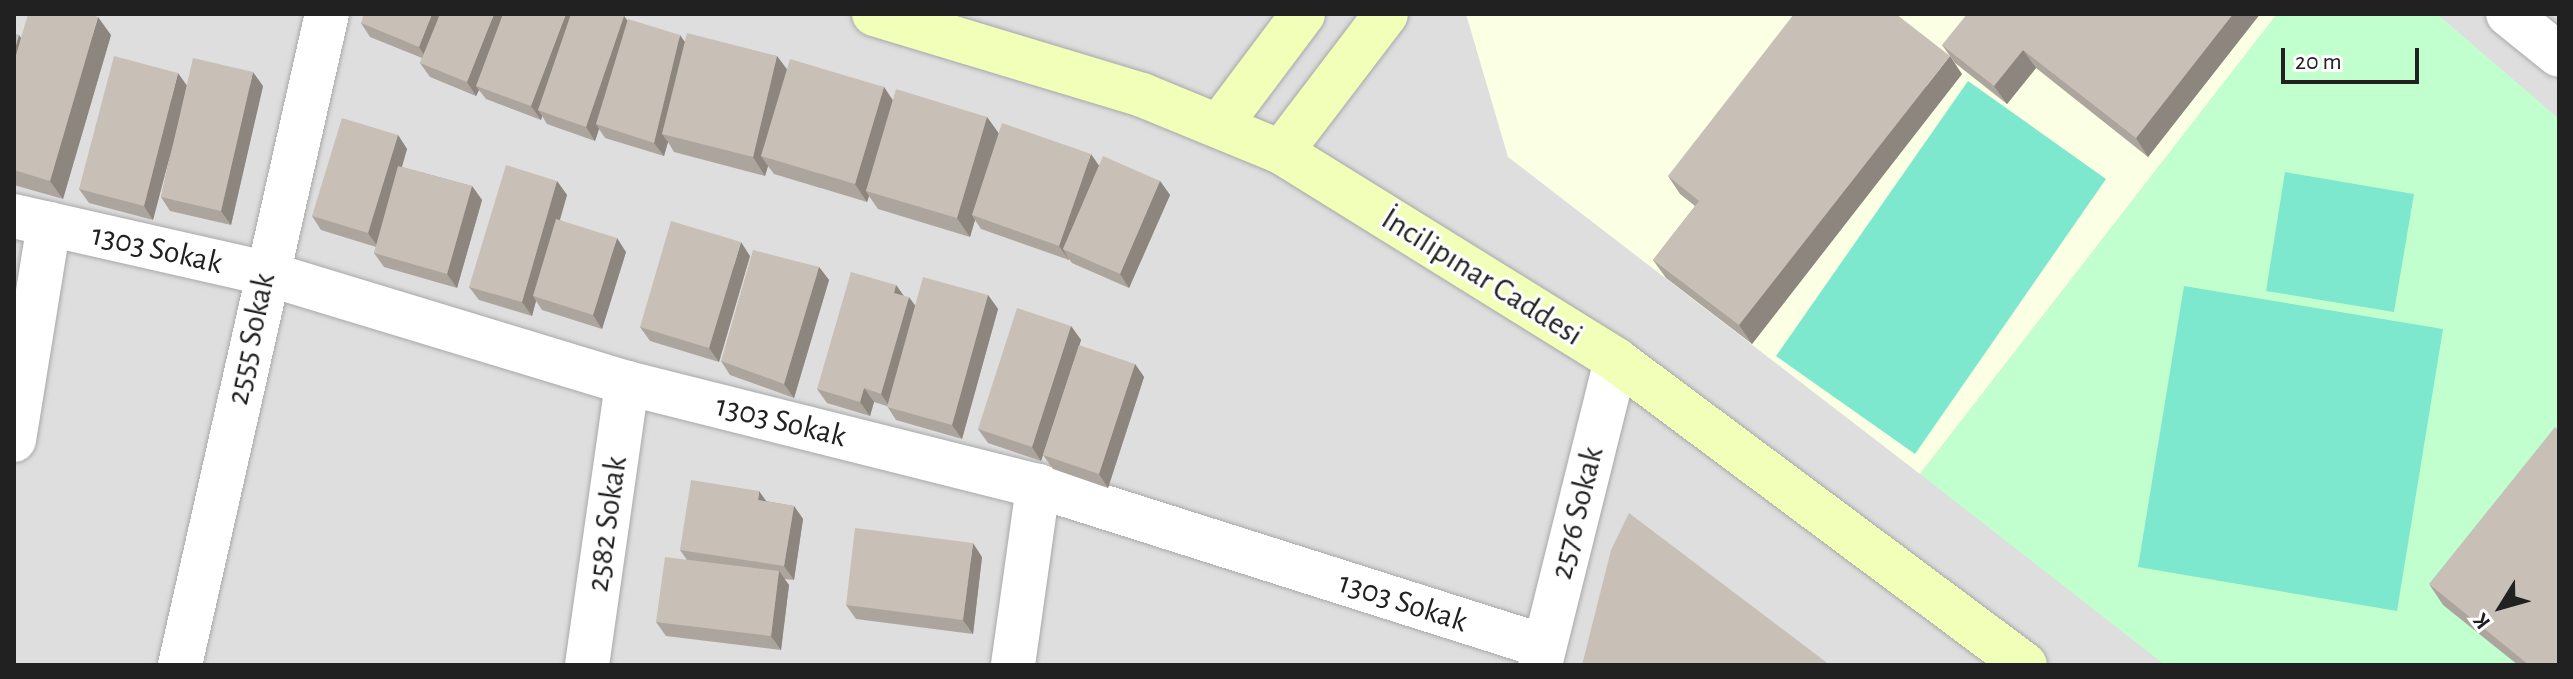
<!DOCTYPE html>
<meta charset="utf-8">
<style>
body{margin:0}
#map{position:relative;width:2573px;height:679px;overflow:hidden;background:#f2f0e7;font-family:"Alegreya Sans",sans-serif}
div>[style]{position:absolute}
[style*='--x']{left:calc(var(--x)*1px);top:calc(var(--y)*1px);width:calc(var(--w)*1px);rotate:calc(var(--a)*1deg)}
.residential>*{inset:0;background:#dfdede}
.education>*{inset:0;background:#fbffe4}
.park>*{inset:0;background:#c2ffcf}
.pitch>*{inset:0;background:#7ee8ce}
.roads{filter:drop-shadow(0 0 2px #a8a8a8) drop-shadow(0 0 2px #a8a8a8)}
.minor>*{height:44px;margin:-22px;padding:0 22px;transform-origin:22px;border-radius:22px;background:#fff}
.tertiary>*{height:44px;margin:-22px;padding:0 22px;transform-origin:22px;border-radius:22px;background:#fff}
.secondary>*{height:44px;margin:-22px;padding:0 22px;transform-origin:22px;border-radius:22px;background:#f2ffb9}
.wall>*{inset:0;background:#aca59d}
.shaded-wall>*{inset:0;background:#8c867f}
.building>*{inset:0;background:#c8c0b6}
span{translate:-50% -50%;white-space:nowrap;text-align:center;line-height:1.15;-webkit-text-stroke:6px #fff;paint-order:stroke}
.street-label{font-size:32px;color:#212121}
.frame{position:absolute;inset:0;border:16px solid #212121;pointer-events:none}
.north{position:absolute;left:2461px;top:567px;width:80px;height:80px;-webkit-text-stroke:6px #fff;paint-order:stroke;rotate:233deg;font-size:22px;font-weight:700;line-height:32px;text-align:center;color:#212121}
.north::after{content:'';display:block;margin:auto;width:28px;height:36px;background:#212121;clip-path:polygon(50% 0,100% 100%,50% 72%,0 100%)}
.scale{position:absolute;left:2281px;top:48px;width:138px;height:36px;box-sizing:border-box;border:4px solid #212121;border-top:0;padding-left:10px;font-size:24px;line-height:28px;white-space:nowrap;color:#212121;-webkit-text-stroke:6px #fff;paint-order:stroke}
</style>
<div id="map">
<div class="residential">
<div style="clip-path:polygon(14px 14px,2559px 14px,2559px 665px,14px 665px)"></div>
</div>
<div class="education">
<div style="clip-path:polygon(1466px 14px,2277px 14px,1920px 474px,1508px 157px)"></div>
</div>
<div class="park">
<div style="clip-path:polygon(2277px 14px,2437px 14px,2559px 119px,2559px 665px,2165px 665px,1920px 474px)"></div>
</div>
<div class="pitch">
<div style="clip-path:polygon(1968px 81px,2106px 179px,1915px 454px,1776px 356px)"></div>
<div style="clip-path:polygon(2285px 172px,2414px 194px,2394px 312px,2266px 291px)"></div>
<div style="clip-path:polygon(2184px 286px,2443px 329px,2397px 611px,2138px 567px)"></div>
</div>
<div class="roads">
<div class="minor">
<div style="--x:2508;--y:14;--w:65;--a:38.8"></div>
<div style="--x:14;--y:440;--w:219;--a:-80.8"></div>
<div style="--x:180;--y:665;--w:667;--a:-77.28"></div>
<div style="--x:587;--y:665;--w:285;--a:-81.9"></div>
<div style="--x:1013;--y:665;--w:181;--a:-82"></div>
</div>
<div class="tertiary">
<div style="--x:14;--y:216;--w:257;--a:12.8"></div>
<div style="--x:265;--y:273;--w:378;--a:16.9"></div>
<div style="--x:627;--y:383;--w:424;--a:14.1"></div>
<div style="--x:1038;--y:486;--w:530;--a:17.58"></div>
<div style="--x:1540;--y:665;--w:314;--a:-76"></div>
</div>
<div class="secondary">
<div style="--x:874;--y:14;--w:280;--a:16.8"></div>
<div style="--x:1142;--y:95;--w:150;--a:22.3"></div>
<div style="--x:1281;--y:152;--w:394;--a:31.8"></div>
<div style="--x:1616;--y:360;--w:510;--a:36.71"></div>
<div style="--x:1219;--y:126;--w:140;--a:-53.1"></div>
<div style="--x:1281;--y:152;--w:173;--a:-52.7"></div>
</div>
</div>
<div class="wall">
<div style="clip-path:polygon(2260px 14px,2148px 157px,2036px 68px,2007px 104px,1955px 63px,1942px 45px)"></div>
<div style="clip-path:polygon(624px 16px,628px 21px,685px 42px,777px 56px,787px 69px,884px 87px,893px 100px,987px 117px,999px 134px,1099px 165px,1160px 181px,1170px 195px,1129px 288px,1072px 263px,1069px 259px,1069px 260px,981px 229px,975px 220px,970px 237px,878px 209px,869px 196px,867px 202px,774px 174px,768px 166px,765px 176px,674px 152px,668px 142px,664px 156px,605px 138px,599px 129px,595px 141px,547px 124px,542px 116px,541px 120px,486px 99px,479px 90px,476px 96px,430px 77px,420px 63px,422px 58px,370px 37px,361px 23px)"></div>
<div style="clip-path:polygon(14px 34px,19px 35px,21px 38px,111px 35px,63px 199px,14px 185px)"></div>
<div style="clip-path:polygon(1962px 74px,1752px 344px,1666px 278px,1653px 260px,1695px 206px,1680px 194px,1668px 176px)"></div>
<div style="clip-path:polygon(186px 85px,263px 86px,231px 225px,170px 211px,161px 197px,172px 147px,153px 220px,89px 203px,79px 189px)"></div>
<div style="clip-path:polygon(398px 135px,407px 149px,402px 167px,472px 186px,482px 200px,457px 288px,384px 267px,374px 253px,376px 247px,321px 230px,312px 216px)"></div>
<div style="clip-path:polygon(557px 181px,567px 195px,560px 220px,626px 252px,602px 329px,542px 310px,536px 301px,532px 316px,479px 300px,469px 287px)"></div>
<div style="clip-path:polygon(750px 256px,719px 362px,650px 341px,640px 327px)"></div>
<div style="clip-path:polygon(819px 267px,829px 280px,794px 398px,730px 375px,721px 361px)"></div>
<div style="clip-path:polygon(896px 285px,903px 295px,915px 305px,988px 295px,998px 309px,962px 439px,896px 420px,887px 406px,874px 402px,870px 416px,827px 403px,817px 389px)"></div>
<div style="clip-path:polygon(1071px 326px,1081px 340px,1041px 461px,988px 443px,978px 429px)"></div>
<div style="clip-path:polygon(1135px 364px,1144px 377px,1108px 488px,1053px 469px,1043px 455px)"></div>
<div style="clip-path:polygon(766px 501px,794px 506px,803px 519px,794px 580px,784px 579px,789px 585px,781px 650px,666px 636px,656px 622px,687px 560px,680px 550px)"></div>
<div style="clip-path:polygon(982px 557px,973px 634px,856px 619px,846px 605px)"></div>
<div style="clip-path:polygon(2429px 584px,2559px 665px,2518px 665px,2443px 605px)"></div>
</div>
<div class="shaded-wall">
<div style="clip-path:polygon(432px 14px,448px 14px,428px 61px,419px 47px)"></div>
<div style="clip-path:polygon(494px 14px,509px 14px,476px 86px,479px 90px,476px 96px,467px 82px)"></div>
<div style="clip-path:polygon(566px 14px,580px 14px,538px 110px,542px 116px,541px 120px,531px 106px)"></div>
<div style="clip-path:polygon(2233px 14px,2260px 14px,2148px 157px,2136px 138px)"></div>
<div style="clip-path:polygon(624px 16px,634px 30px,596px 124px,599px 129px,595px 141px,586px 127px)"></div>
<div style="clip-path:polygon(98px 17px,111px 35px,63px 199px,50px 181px)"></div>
<div style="clip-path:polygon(19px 35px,28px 49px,14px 100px,14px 52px)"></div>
<div style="clip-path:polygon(680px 35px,690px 49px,662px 134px,668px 142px,664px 156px,654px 143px)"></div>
<div style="clip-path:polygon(2023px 50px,2036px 68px,2007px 104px,1994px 86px)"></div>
<div style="clip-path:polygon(777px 56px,790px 74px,761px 156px,768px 166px,765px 176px,753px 157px)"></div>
<div style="clip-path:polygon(1950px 56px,1962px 74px,1752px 344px,1739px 325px)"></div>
<div style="clip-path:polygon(253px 72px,263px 86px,231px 225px,221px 211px)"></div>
<div style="clip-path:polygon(178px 73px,188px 87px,153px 220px,144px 206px)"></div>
<div style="clip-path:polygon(884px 87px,896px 106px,866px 191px,869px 196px,867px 202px,855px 184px)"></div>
<div style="clip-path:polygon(987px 117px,1000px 135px,972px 215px,975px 220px,970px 237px,957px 218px)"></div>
<div style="clip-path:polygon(398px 135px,407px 149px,378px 247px,368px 233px)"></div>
<div style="clip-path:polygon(1091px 154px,1100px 167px,1063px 249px,1069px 260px,1059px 246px)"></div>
<div style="clip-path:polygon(557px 181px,567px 195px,537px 297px,533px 296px,536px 301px,532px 316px,522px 302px)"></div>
<div style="clip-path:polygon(1160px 181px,1170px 195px,1129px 288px,1120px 274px)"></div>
<div style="clip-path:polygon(472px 186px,482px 200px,457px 288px,447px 274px)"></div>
<div style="clip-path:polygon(617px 238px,626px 252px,602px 329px,593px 315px)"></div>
<div style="clip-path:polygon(741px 242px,750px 256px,719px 362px,709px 348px)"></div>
<div style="clip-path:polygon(819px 267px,829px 280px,794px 398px,784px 384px)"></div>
<div style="clip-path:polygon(896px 285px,906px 299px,894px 293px)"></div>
<div style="clip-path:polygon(988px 295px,998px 309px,962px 439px,952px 425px)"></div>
<div style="clip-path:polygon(909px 297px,919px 311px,890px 407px,881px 394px)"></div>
<div style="clip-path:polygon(1071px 326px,1081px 340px,1041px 461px,1032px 447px)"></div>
<div style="clip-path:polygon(1135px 364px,1144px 377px,1108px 488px,1099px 474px)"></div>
<div style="clip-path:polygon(864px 388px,874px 402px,870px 416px,860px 402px)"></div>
<div style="clip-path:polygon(759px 491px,769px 505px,758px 500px)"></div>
<div style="clip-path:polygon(794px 506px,803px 519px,794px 580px,784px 566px)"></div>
<div style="clip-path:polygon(973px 543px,982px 557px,973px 634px,963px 620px)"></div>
<div style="clip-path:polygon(779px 571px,789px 585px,781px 650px,771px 636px)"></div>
</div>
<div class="building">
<div style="clip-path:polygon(28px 14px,89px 14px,98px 17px,50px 181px,14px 170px,14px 62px)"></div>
<div style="clip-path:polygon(364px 14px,432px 14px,419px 47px,361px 23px)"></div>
<div style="clip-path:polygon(440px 14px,494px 14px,467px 82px,420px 63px)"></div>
<div style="clip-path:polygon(503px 14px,566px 14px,531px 106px,476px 86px)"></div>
<div style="clip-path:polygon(571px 14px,617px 14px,624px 16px,586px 127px,538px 110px)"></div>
<div style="clip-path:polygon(1794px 14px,1896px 14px,1950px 56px,1739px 325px,1653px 260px,1699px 201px,1668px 176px)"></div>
<div style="clip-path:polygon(1967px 14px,2233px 14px,2136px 138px,2023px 50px,1994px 86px,1942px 45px)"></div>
<div style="clip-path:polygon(628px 19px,680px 35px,654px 143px,596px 124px)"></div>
<div style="clip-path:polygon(687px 33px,777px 56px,753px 157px,662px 134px)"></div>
<div style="clip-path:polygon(14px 34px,19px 35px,14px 52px)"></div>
<div style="clip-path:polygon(114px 56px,178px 73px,144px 206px,79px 189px)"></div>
<div style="clip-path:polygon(193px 58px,253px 72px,221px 211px,161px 197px)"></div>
<div style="clip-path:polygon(790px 59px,884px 87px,855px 184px,761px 156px)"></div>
<div style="clip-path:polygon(896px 89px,987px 117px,957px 218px,866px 191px)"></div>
<div style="clip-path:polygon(342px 118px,398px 135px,368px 233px,312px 216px)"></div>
<div style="clip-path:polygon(1002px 123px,1091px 154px,1059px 246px,972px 215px)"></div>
<div style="clip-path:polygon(1103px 156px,1160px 181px,1120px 274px,1063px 249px)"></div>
<div style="clip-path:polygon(506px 165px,557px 181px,522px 302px,469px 287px)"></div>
<div style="clip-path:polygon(398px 166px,472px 186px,447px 274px,374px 253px)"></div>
<div style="clip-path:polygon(556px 219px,617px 238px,593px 315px,533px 296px)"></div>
<div style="clip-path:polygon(671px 221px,741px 242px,709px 348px,640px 327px)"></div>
<div style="clip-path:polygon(753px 250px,819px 267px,784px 384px,721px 361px)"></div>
<div style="clip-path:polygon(851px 272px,896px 285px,894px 293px,909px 297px,881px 394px,864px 388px,860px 402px,817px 389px)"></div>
<div style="clip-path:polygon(923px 277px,988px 295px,952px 425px,887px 407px)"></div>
<div style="clip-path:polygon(1017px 308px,1071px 326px,1032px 447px,978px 429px)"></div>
<div style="clip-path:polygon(1079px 345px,1135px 364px,1099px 474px,1043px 455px)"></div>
<div style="clip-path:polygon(2555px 427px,2559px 431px,2559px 665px,2529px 665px,2429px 584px)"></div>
<div style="clip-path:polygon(691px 480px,759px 491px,758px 500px,794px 506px,784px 566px,680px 550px)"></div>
<div style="clip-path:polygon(1629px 513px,1830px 665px,1582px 665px,1611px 550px)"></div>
<div style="clip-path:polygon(855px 528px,973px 543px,963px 620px,846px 605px)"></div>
<div style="clip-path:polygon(665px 557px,779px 571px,771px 636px,656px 622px)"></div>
</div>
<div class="street-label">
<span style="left:157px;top:249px;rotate:13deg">1303 Sokak</span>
<span style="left:1482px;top:277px;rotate:32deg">İncilipınar Caddesi</span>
<span style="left:251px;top:339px;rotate:-78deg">2555 Sokak</span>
<span style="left:781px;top:421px;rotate:14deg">1303 Sokak</span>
<span style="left:1577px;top:513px;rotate:-76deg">2576 Sokak</span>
<span style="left:607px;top:524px;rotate:-82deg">2582 Sokak</span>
<span style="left:1403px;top:602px;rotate:18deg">1303 Sokak</span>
</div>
<div class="frame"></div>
<div class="north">K</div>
<div class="scale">20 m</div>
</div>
